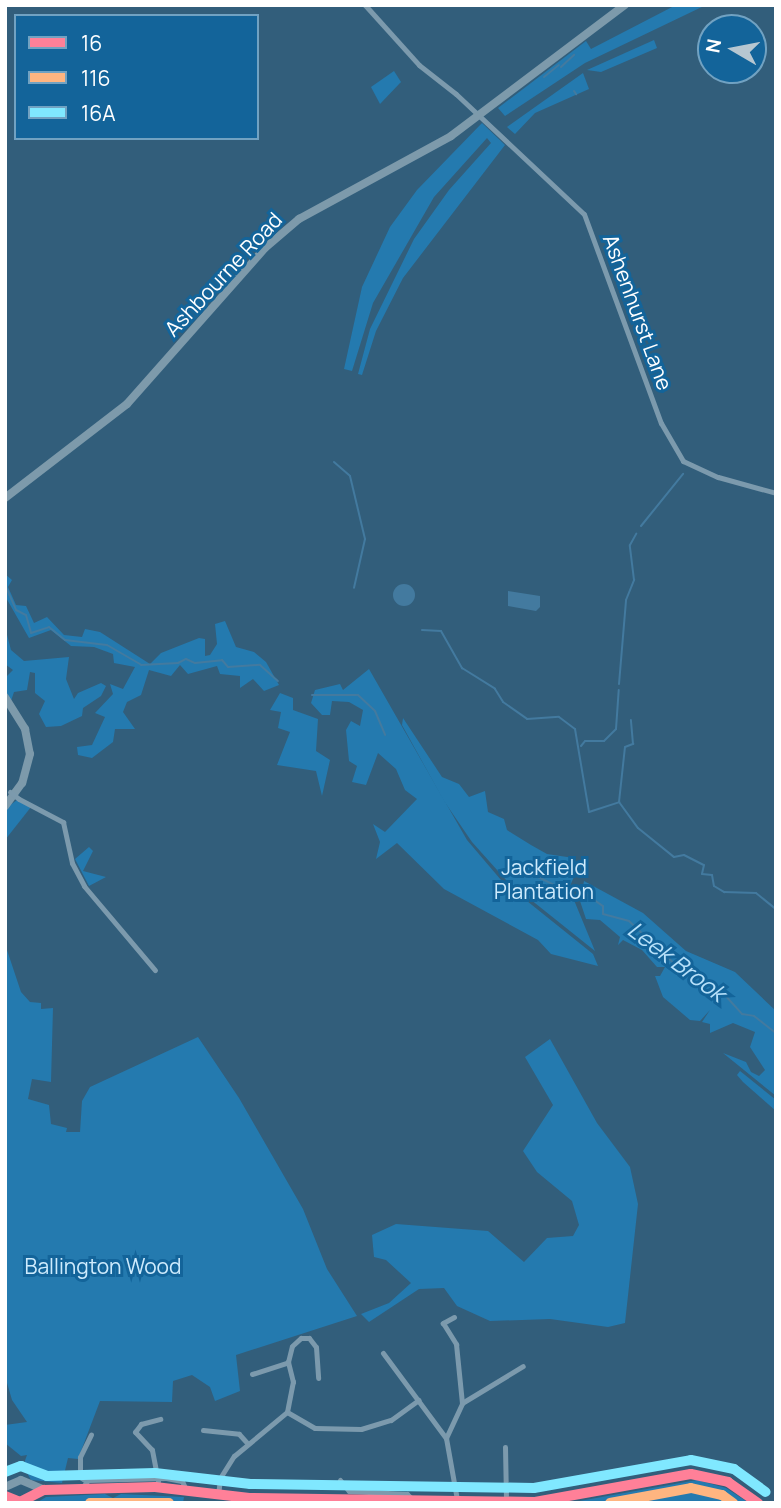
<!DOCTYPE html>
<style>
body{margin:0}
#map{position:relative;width:781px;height:1508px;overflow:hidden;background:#325e7b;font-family:Manrope,sans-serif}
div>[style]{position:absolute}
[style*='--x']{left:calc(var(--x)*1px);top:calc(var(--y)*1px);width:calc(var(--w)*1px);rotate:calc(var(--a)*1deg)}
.green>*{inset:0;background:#247aaf}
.water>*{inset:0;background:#437a9f}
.round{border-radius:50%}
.stream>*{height:2px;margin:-1px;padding:0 1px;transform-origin:1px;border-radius:1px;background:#437a9f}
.minor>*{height:5px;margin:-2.5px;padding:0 2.5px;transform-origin:2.5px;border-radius:2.5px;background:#7c9aad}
.highway>*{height:8px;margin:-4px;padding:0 4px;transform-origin:4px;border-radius:4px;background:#7d9aab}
.minor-bridge>*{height:5px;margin:-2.5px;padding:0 2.5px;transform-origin:2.5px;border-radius:2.5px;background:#7c9aad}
.bus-1>*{height:10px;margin:-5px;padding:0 5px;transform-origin:5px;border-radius:5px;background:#ff8098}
.bus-2>*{height:10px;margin:-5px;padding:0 5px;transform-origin:5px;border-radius:5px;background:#ffb580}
.bus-3>*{height:10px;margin:-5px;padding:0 5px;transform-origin:5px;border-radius:5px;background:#80e8ff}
span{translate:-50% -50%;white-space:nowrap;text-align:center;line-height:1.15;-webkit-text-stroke:6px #13649a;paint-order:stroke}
.street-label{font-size:21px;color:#fff}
.park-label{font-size:21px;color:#ceebfd}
.water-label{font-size:23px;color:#b7e1fa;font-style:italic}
.frame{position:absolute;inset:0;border:7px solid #fff;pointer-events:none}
.legend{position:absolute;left:14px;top:14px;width:245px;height:126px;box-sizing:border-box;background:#13649a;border:2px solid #71a2c2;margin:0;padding:9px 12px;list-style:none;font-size:21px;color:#fff}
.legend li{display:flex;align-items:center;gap:14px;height:35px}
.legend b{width:35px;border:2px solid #71a2c2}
.north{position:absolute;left:697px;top:14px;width:70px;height:70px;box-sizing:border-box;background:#13649a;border:2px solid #71a2c2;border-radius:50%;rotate:280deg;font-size:19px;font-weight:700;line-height:28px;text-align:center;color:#fff}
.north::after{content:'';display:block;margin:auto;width:24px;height:32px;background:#b7c7d1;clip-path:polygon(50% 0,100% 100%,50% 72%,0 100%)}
</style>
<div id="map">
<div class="green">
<div style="clip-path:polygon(676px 5px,706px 5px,585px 63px,505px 116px,498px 108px,586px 41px,591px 49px)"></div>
<div style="clip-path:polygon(654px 40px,657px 48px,601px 72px,587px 70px)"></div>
<div style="clip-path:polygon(394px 71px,401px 82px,380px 104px,371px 87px)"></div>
<div style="clip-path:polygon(583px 73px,589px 89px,535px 113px,515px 134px,507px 127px)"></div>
<div style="clip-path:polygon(482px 123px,505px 145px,403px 278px,376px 331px,362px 375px,358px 374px,370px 329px,414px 239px,449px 190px,491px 143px,487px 138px,434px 197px,373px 303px,352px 371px,344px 369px,362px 287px,390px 227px,417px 190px)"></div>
<div style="clip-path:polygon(5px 574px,12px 580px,8px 587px,16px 605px,26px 606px,34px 623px,47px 617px,64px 635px,82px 637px,85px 629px,100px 632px,150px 664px,161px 653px,199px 638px,205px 639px,205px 656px,210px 655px,217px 644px,215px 624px,225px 621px,236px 647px,254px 652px,266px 662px,279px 685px,264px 691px,253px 679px,240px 688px,240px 676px,220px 674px,217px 666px,188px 674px,180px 665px,171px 676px,149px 670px,141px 695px,127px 702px,123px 712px,135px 729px,115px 729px,113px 742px,92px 758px,78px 755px,77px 747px,92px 745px,105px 717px,95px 713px,113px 694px,110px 684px,123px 689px,135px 667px,114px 663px,113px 654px,94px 647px,71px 646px,51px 630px,29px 638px,5px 596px)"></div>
<div style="clip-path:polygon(5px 627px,11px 650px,24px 661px,69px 657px,66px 679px,74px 699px,78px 693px,101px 683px,106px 686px,101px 696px,83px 708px,82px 716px,61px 726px,46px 727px,39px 714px,45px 701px,35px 693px,35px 673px,30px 672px,27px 690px,14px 692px,11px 701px,5px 693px,5px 678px,13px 670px,5px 664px)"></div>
<div style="clip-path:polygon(369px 669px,467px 840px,501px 880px,593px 954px,598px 966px,551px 954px,538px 940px,444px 889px,397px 843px,376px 859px,380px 842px,373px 824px,385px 832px,417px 799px,405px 790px,396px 769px,378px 753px,366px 785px,352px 782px,357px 766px,349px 761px,346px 730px,351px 721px,360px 726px,363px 710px,349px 702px,332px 701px,330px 715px,322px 715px,311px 703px,315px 690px,340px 684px,343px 690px)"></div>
<div style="clip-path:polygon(280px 693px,293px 698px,293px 710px,318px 719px,316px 751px,330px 760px,322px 796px,316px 771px,277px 765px,290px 732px,278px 728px,281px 712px,270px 710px)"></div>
<div style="clip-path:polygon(403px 718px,442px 777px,459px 784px,469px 797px,485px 791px,488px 812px,504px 819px,507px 830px,531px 845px,547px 854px,574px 858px,578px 868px,569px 888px,595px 951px,506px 880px,472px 842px,444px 801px,402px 725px)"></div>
<div style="clip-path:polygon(17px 800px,31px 807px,5px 840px,5px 809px)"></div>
<div style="clip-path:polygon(89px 847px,93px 851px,83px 871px,106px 877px,89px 886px,75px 859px)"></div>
<div style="clip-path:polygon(584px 881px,643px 913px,686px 951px,735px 972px,776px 1011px,776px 1096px,723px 1053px,746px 1062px,751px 1072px,759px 1076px,765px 1070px,750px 1047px,755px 1032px,733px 1023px,710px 1033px,710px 1024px,702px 1022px,710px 1010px,700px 1021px,690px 1020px,663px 997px,655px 976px,660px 976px,665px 967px,657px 967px,642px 950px,623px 940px,618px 945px,620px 937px,600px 920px,586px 919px,580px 901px)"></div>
<div style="clip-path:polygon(5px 944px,21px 992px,30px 1002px,41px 1003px,41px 1009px,53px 1008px,51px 1082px,32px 1079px,28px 1099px,49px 1105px,51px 1124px,67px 1128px,66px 1132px,80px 1132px,82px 1101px,90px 1087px,198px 1037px,239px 1098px,303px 1209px,327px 1269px,357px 1316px,236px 1355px,240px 1391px,215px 1401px,210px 1387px,192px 1375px,173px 1381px,172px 1402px,100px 1401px,78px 1459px,68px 1458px,62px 1483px,31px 1480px,23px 1466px,27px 1455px,21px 1456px,5px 1443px,5px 1425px,27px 1422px,12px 1400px,5px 1376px)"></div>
<div style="clip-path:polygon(550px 1039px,597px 1123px,630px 1167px,638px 1204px,625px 1323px,608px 1327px,550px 1319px,490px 1321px,457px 1306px,444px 1288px,419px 1289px,369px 1322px,361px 1314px,389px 1303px,411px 1283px,386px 1260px,374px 1257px,372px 1235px,396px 1224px,488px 1231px,524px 1262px,547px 1238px,573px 1236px,579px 1225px,572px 1201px,537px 1172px,523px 1151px,553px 1105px,525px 1057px)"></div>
<div style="clip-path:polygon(740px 1071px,776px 1100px,776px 1111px,743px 1082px,737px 1075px)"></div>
<div style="clip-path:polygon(697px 1480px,726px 1488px,749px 1503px,568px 1503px)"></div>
<div style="clip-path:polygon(105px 1494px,113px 1498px,121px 1494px,184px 1497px,183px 1503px,36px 1503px,46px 1497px)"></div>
</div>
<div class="water">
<div class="round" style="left:393px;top:584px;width:22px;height:22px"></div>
<div style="clip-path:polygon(508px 591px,540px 596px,540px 607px,536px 611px,508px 606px)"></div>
</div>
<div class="stream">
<div style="--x:561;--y:67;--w:18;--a:-43"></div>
<div style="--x:544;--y:77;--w:19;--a:-39"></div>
<div style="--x:574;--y:91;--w:4;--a:56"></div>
<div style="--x:334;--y:462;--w:21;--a:41"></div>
<div style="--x:350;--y:476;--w:65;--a:76.6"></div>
<div style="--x:365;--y:539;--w:50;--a:102.7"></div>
<div style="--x:641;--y:526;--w:67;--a:-51.1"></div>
<div style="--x:5;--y:585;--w:27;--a:66"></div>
<div style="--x:16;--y:610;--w:11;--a:27"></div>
<div style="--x:26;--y:615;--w:19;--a:74"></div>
<div style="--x:31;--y:633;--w:19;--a:-18"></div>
<div style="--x:49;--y:627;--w:21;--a:39"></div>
<div style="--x:65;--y:640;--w:42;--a:6.8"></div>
<div style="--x:107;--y:645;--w:39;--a:30"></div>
<div style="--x:141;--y:665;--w:37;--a:-3"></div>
<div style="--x:178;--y:663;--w:9;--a:-27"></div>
<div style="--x:186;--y:659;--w:10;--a:24"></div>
<div style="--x:195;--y:663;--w:27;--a:-6"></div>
<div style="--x:222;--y:660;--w:9;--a:49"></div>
<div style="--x:228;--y:667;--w:32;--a:-4"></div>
<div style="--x:260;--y:665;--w:24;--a:42"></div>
<div style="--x:422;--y:630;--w:19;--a:3"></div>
<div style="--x:441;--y:631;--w:43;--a:60.4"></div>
<div style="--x:462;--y:668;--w:39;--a:32"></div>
<div style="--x:495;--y:689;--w:15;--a:58"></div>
<div style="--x:503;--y:702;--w:29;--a:35"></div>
<div style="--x:527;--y:719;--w:32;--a:-4"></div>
<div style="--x:559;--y:717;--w:20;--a:37"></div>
<div style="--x:575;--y:729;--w:84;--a:80.4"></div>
<div style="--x:589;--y:812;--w:32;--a:-18"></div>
<div style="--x:619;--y:802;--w:32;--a:54"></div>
<div style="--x:638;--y:828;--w:46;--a:38.9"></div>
<div style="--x:674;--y:857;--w:10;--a:-11"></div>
<div style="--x:684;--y:855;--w:22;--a:27"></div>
<div style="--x:704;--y:865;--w:9;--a:103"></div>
<div style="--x:702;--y:874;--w:10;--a:6"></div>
<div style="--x:712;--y:875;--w:11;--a:80"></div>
<div style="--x:714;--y:886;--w:12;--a:31"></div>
<div style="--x:724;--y:892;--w:32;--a:2"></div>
<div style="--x:756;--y:893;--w:26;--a:39"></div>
<div style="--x:619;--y:684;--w:84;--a:-85.2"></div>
<div style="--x:626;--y:600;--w:22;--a:-68"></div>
<div style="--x:634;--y:580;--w:35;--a:-97"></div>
<div style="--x:630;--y:545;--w:13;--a:-61"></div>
<div style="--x:312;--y:695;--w:46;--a:0"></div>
<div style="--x:358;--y:695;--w:23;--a:43"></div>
<div style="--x:375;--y:711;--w:26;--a:67"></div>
<div style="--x:581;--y:746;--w:6;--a:-51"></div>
<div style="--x:585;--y:741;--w:19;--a:0"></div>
<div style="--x:604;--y:741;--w:17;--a:-45"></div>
<div style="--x:616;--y:729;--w:39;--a:-86"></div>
<div style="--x:619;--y:802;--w:55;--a:-83.8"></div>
<div style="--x:625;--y:747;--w:9;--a:-21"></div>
<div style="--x:633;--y:744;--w:24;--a:-95"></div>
<div style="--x:534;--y:875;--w:28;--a:26"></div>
<div style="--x:559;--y:887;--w:15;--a:4"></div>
<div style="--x:580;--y:890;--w:28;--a:35"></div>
<div style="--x:603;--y:906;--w:8;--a:90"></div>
<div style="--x:603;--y:914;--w:27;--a:15"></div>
<div style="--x:629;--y:921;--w:70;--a:43.3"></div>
<div style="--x:680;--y:969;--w:37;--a:22"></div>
<div style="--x:714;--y:983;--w:42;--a:47.9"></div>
<div style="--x:742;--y:1014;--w:12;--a:9"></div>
<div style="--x:754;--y:1016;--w:28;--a:38"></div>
</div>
<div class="minor">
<div style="--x:365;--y:5;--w:81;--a:48"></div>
<div style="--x:419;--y:65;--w:47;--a:38.1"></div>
<div style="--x:456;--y:94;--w:175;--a:43.2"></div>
<div style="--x:584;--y:214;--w:223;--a:69.8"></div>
<div style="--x:661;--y:423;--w:44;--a:59.9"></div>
<div style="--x:683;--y:461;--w:38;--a:25"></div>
<div style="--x:718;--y:477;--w:60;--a:15.4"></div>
<div style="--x:19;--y:799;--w:50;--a:27.6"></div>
<div style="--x:63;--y:822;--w:42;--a:77.6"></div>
<div style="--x:72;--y:863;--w:26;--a:62"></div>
<div style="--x:84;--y:886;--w:110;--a:49.8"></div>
<div style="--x:454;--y:1317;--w:13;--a:151"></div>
<div style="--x:443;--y:1323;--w:25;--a:58"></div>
<div style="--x:456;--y:1344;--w:59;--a:84.2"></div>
<div style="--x:383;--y:1353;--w:106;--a:53.5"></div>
<div style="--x:446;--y:1438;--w:63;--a:79.9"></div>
<div style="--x:252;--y:1374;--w:38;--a:-18"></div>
<div style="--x:287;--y:1412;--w:32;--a:30"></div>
<div style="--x:315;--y:1428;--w:46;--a:1.2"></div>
<div style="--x:361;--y:1429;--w:31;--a:-17"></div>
<div style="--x:391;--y:1420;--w:34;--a:-36"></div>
<div style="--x:203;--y:1430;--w:36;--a:6"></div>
<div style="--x:239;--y:1434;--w:12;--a:48"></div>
<div style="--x:446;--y:1438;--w:38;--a:-65"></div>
<div style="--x:462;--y:1403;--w:71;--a:-31.2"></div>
<div style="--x:505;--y:1447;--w:54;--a:88.9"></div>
<div style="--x:340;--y:1480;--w:14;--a:51"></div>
<div style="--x:349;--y:1491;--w:58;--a:3"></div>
<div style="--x:407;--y:1494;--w:8;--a:45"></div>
<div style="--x:86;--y:1481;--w:7;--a:-146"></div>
<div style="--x:80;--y:1477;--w:20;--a:-90"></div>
<div style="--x:80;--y:1457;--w:25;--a:-64"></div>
<div style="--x:158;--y:1481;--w:32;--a:-101"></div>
<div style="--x:152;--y:1450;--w:25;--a:-133"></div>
<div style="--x:135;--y:1432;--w:10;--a:-53"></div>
<div style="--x:141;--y:1424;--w:20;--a:-15"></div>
<div style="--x:82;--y:1488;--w:10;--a:-53"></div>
<div style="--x:88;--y:1480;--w:78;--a:-1.5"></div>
<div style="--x:166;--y:1478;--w:16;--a:11"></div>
<div style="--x:182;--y:1481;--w:10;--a:66"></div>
<div style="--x:218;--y:1495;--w:17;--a:-83"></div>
<div style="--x:220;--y:1478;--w:26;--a:-58"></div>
<div style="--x:234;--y:1456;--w:69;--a:-39.7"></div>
<div style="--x:287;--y:1412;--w:31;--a:-79"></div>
<div style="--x:293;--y:1382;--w:21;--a:-104"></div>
<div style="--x:288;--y:1362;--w:16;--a:-76"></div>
<div style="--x:292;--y:1346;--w:12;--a:-42"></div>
<div style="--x:301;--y:1338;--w:8;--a:0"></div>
<div style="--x:309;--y:1338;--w:11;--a:52"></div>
<div style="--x:316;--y:1347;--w:31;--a:86"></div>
</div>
<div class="highway">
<div style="--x:5;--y:498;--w:154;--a:-37.6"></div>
<div style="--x:127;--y:404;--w:208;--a:-48.5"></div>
<div style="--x:265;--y:248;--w:45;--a:-40.5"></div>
<div style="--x:299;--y:219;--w:173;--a:-28.6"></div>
<div style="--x:451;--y:136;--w:218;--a:-37"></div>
<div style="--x:5;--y:697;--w:38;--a:58"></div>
<div style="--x:25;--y:729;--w:25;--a:79"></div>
<div style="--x:30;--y:754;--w:30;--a:105"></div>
<div style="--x:22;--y:783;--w:29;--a:126"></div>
<div style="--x:5;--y:1487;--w:17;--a:-24"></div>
<div style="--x:21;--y:1480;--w:25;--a:23"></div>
<div style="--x:5;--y:1496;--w:16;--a:22"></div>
<div style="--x:20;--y:1502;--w:27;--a:-27"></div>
<div style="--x:44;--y:1490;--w:111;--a:-1.5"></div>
<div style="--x:155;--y:1487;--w:95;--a:6.7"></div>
<div style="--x:249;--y:1498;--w:286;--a:0.8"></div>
<div style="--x:535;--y:1502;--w:158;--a:-10.2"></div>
<div style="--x:691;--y:1474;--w:38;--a:12"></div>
<div style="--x:728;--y:1482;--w:37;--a:35"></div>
</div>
<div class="minor-bridge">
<div style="--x:10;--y:792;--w:11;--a:38"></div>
</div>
<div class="bus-1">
<div style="--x:5;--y:1496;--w:16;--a:22"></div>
<div style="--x:20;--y:1502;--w:27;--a:-27"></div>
<div style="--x:44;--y:1490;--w:111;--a:-1.5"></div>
<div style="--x:155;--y:1487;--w:95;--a:6.7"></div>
<div style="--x:249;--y:1498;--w:286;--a:0.8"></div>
<div style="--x:535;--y:1502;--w:158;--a:-10.2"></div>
<div style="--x:691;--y:1474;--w:38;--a:12"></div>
<div style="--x:728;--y:1482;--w:37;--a:35"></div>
</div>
<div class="bus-2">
<div style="--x:90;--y:1503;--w:79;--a:0"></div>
<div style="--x:610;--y:1503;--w:82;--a:-10.5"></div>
<div style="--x:691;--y:1488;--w:32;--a:13"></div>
<div style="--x:722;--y:1495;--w:14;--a:36"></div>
</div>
<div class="bus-3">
<div style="--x:5;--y:1472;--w:17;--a:-21"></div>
<div style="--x:21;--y:1466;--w:28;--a:21"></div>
<div style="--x:47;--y:1476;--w:108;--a:-1.6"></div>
<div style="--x:155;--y:1473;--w:96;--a:6.6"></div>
<div style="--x:250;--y:1484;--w:284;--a:0.8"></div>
<div style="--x:534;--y:1488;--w:159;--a:-10.1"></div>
<div style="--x:691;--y:1460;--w:44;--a:11.8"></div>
<div style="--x:734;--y:1469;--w:39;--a:36"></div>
</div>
<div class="street-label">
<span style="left:223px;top:274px;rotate:-47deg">Ashbourne Road</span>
<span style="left:638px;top:312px;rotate:70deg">Ashenhurst Lane</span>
</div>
<div class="park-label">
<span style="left:544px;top:879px">Jackfield<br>Plantation</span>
<span style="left:103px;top:1266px">Ballington Wood</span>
</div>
<div class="water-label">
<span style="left:677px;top:961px;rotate:37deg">Leek Brook</span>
</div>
<div class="frame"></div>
<ul class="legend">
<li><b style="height:9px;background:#ff8098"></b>16</li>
<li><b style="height:9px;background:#ffb580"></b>116</li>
<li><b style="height:9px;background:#80e8ff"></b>16A</li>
</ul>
<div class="north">N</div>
</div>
